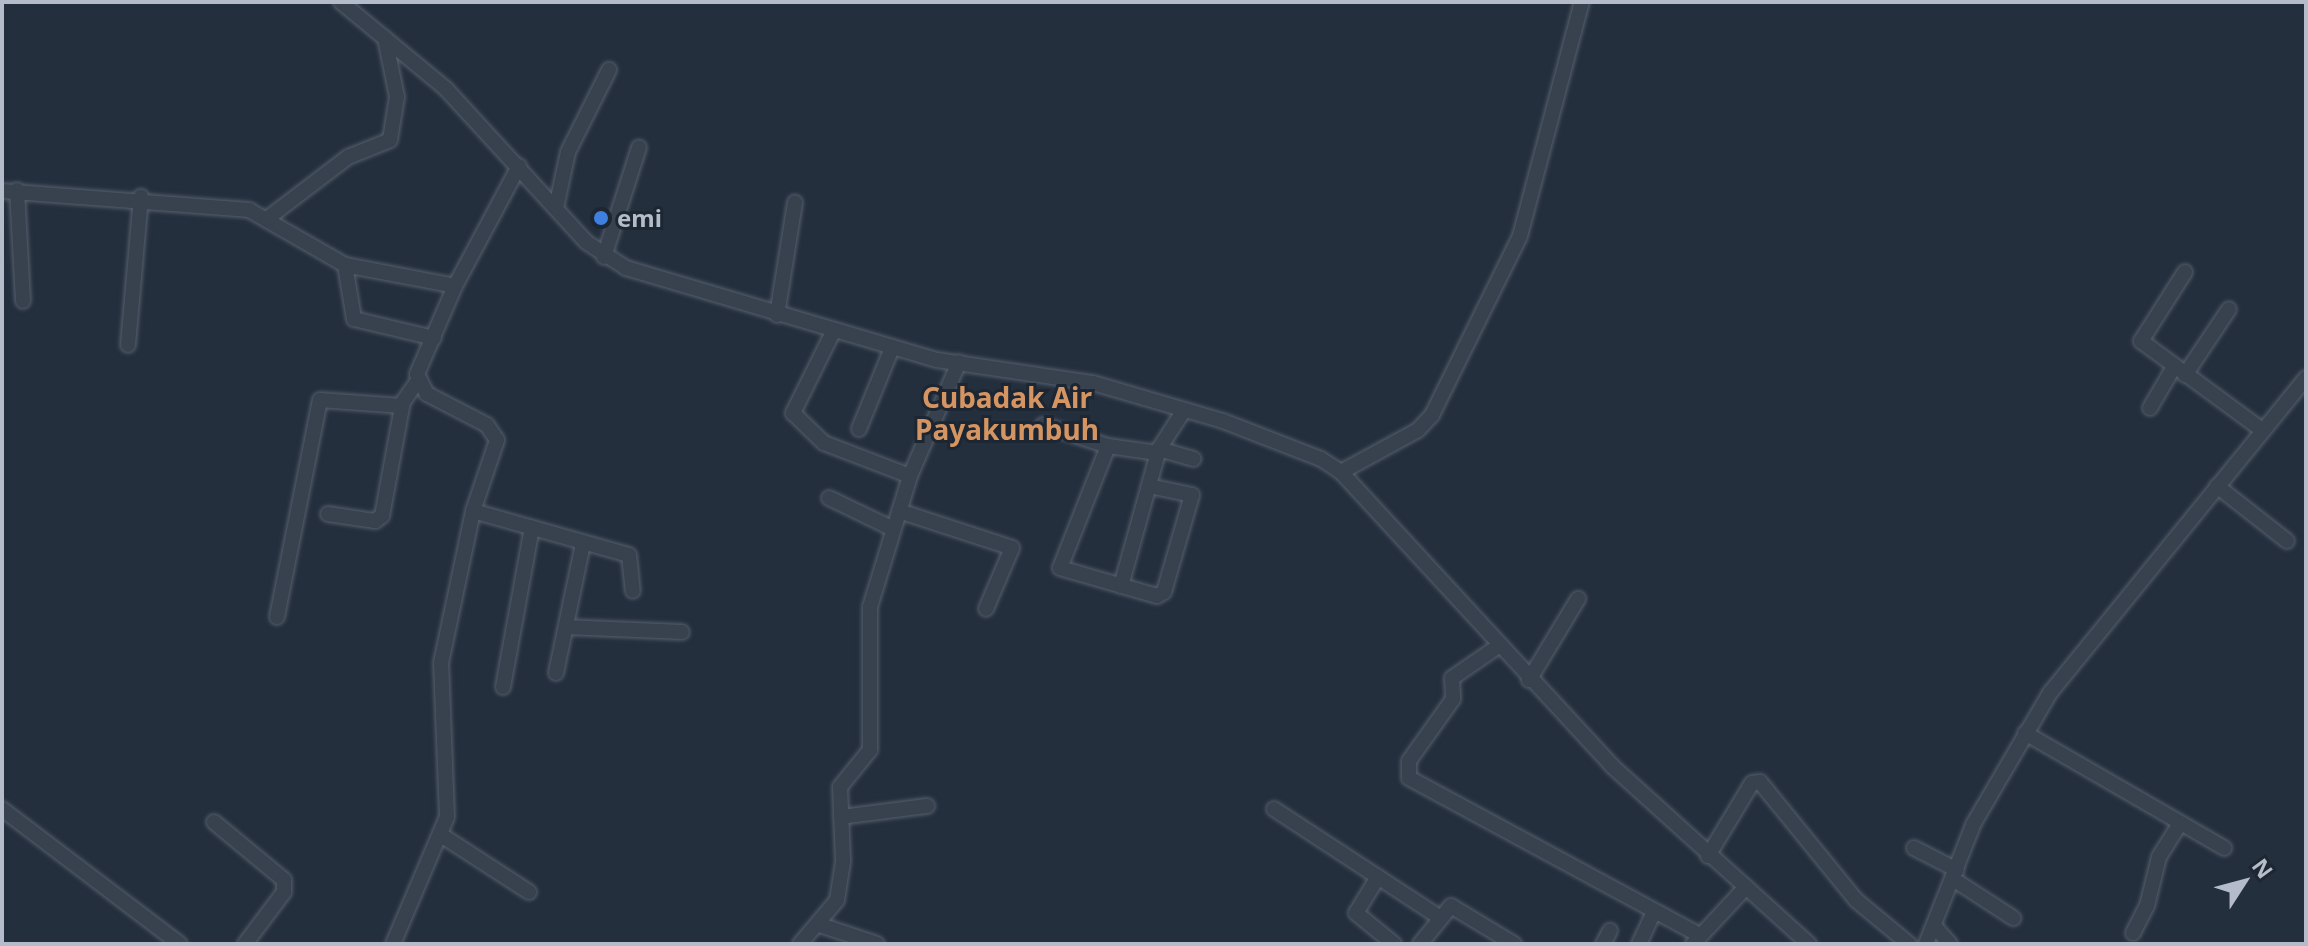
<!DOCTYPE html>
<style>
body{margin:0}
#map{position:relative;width:2308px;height:946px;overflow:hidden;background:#242f3e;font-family:"Noto Sans",sans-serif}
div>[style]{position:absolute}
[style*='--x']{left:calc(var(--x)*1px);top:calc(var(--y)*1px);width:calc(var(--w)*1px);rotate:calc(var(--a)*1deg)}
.roads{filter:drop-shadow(0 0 2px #565f6c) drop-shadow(0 0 2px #565f6c)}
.minor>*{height:14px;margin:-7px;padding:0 7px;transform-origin:7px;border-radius:7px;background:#38414e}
.dots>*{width:22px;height:22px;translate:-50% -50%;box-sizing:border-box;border:4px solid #1d2633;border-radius:50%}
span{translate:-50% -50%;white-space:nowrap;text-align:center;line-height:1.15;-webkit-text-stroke:6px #1d2633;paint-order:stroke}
.poi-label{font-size:24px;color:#b4bcc9;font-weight:700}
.left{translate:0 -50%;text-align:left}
.quarter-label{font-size:28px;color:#d59563;font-weight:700}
.frame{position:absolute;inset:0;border:4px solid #b4bcc9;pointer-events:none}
.north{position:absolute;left:2204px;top:842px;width:80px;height:80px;-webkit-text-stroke:6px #1d2633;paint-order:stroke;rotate:54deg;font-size:22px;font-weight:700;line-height:32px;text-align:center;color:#b4bcc9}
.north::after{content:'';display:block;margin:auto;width:28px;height:36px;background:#b4bcc9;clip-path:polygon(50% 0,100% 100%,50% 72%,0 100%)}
</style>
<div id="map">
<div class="roads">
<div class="minor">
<div style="--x:341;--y:2;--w:136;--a:39.6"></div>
<div style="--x:446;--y:89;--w:207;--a:47.5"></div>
<div style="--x:586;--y:242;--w:48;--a:33"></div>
<div style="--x:626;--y:268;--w:324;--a:16.5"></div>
<div style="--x:937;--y:360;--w:158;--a:8.4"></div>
<div style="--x:1093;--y:383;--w:135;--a:16.3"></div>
<div style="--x:1223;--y:421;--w:105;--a:21.2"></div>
<div style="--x:1321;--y:459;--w:24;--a:33"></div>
<div style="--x:1341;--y:472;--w:400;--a:47.3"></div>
<div style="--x:1612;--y:766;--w:266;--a:42.1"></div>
<div style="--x:17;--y:190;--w:111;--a:86.9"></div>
<div style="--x:2;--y:191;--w:248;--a:4.4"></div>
<div style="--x:249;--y:210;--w:111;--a:29.8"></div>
<div style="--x:345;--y:265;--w:112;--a:10.8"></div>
<div style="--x:556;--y:208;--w:57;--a:-77.9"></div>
<div style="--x:568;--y:152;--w:92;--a:-63.4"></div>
<div style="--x:268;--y:218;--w:101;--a:-37.3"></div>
<div style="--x:348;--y:157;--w:45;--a:-22"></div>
<div style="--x:390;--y:140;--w:44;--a:-80.8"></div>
<div style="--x:397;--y:97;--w:60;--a:-101.5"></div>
<div style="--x:604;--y:257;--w:115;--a:-72.3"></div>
<div style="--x:345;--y:265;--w:55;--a:80.5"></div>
<div style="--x:354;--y:319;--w:82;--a:13.4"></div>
<div style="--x:2185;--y:272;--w:82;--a:122.5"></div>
<div style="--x:2141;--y:341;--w:150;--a:36.3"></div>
<div style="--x:777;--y:315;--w:114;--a:-80.9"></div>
<div style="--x:834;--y:330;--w:93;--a:116.3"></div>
<div style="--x:793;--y:413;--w:43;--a:44.1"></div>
<div style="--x:824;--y:443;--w:92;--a:21"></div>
<div style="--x:128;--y:345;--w:149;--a:-85"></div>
<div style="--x:2185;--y:375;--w:79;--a:-56.3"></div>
<div style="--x:2150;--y:408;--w:48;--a:-59.7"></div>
<div style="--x:1043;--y:425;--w:68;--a:17.9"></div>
<div style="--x:859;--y:429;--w:87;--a:-67.8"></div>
<div style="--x:1159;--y:449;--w:36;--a:16"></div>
<div style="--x:1341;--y:472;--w:88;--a:-28.6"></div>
<div style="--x:1418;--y:430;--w:21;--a:-47"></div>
<div style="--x:1432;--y:415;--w:199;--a:-63.8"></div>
<div style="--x:1520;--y:236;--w:242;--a:-75.2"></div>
<div style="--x:1149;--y:486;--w:44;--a:11.8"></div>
<div style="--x:1192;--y:495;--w:101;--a:106.1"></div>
<div style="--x:1164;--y:592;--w:8;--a:150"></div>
<div style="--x:1157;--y:596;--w:101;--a:-163.9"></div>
<div style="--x:1060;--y:568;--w:131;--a:-68.5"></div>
<div style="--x:1108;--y:446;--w:50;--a:8"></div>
<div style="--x:2217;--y:486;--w:89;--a:38.2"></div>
<div style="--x:829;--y:498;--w:71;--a:25.8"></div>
<div style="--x:473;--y:511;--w:162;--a:15.8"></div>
<div style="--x:629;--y:555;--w:36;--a:84"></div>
<div style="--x:899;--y:511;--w:119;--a:18.1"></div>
<div style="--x:1012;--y:548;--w:66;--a:113.1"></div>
<div style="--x:328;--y:514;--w:48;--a:8.5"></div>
<div style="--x:375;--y:521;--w:9;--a:-36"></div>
<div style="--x:382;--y:516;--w:116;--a:-79.6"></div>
<div style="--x:403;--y:402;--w:24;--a:-55"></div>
<div style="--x:1121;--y:586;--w:142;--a:-74.5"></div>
<div style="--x:1159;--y:449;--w:46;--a:-57.3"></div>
<div style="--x:277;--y:617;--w:221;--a:-78.8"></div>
<div style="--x:320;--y:400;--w:82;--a:4.2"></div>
<div style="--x:566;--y:627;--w:116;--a:2.5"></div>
<div style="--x:1497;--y:647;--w:55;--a:145.4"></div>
<div style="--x:1452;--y:678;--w:21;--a:87"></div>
<div style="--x:1453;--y:699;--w:76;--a:125.4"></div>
<div style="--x:1409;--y:761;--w:17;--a:90"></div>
<div style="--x:1409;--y:778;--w:328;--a:28.4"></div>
<div style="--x:556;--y:673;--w:132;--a:-78.2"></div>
<div style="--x:1529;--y:680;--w:95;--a:-58.8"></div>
<div style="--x:503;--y:687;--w:162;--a:-79.7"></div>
<div style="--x:2025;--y:733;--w:230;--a:30"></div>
<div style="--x:2;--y:809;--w:223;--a:37.2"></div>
<div style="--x:1274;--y:809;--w:197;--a:33.2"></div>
<div style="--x:841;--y:817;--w:87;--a:-7.3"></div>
<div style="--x:214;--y:822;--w:91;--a:39.6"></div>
<div style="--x:284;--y:880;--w:12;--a:90"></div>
<div style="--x:284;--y:892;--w:65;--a:126.9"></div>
<div style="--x:441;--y:835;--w:105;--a:32.9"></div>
<div style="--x:1914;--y:848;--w:48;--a:27.1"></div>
<div style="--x:1708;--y:856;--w:85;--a:-58.9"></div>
<div style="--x:1752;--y:783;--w:8;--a:-7"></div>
<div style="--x:1760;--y:782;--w:152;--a:50.9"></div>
<div style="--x:1856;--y:900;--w:69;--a:39.7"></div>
<div style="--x:1378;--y:877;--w:42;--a:121.4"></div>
<div style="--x:1356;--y:913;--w:49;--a:39.2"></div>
<div style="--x:1953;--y:879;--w:72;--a:33"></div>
<div style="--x:820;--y:925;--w:60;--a:18.4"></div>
<div style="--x:1934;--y:926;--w:24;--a:48"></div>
<div style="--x:2133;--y:933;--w:30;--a:-63"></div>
<div style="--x:2147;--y:906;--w:50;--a:-76.2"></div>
<div style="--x:2159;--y:857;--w:40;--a:-58"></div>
<div style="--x:393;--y:944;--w:138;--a:-67"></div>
<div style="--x:447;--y:817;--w:154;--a:-92.2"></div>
<div style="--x:441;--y:663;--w:155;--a:-78.1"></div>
<div style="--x:473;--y:511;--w:75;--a:-71.3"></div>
<div style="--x:497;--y:440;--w:18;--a:-124"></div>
<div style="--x:487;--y:425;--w:68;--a:-152.7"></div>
<div style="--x:427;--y:394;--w:22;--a:-117"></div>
<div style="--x:417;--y:374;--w:96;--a:-66.6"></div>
<div style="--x:455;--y:286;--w:136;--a:-61.9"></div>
<div style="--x:800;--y:944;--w:57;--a:-49.9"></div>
<div style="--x:837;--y:900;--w:39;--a:-81"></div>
<div style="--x:843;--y:861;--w:74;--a:-92.3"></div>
<div style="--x:840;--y:787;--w:48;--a:-51"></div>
<div style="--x:870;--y:750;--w:143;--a:-90"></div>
<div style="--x:870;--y:607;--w:137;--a:-73"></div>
<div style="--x:910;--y:476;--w:124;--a:-66.7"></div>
<div style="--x:1420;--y:944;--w:49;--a:-50.8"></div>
<div style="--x:1451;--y:906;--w:74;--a:31.1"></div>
<div style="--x:1603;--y:944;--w:15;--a:-62"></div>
<div style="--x:1639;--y:944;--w:35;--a:-65"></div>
<div style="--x:1693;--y:944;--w:78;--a:-47.1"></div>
<div style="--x:1926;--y:944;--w:130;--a:-68.4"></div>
<div style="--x:1974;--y:823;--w:151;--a:-59.7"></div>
<div style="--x:2050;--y:693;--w:406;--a:-50.9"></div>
</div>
</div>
<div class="dots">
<div style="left:601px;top:218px;background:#3f7fe0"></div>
</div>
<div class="poi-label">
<span class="left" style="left:617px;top:218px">emi</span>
</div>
<div class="quarter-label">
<span style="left:1007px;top:413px">Cubadak Air<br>Payakumbuh</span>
</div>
<div class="frame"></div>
<div class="north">N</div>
</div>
